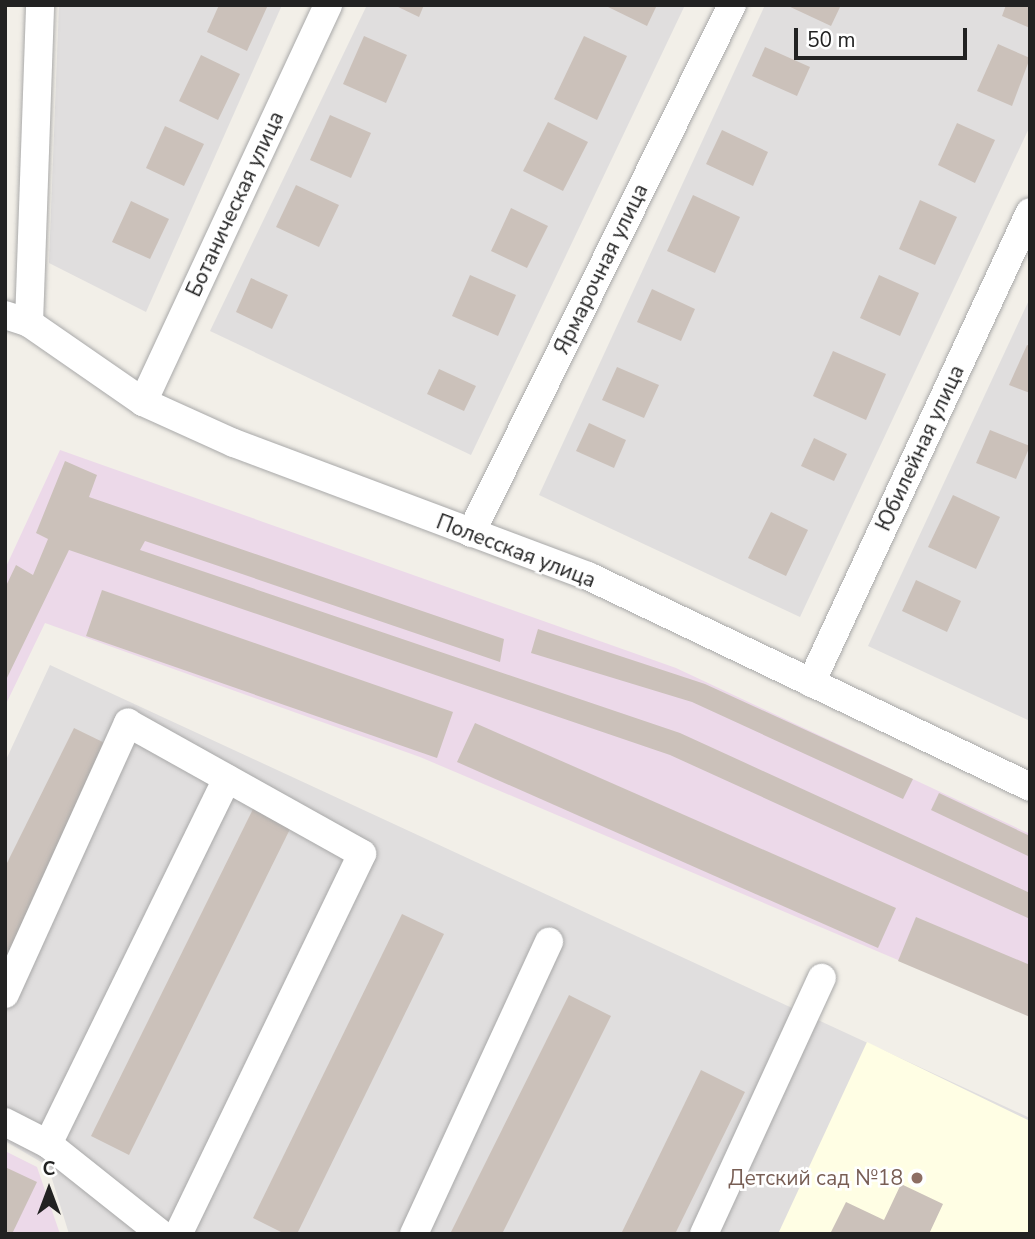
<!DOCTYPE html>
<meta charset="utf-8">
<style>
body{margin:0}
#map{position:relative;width:1035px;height:1239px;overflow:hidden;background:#f2efe8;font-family:"Nunito Sans",sans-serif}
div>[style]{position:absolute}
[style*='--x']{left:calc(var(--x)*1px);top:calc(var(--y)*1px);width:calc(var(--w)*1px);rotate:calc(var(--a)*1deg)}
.residential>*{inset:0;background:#e0dede}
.industrial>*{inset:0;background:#ecd9e9}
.education>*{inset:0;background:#fffee4}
.building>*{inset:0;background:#cbc1ba}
.roads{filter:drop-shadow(0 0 2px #a9a9a9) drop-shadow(0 0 2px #a9a9a9)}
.minor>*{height:28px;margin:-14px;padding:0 14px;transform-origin:14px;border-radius:14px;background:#fff}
.dots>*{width:19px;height:19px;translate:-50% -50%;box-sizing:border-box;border:4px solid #fff;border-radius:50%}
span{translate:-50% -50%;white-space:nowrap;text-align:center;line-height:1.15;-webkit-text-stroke:5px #fff;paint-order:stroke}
.street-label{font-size:21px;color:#222}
.education-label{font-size:21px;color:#785e54}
.right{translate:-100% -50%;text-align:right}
.frame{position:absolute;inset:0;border:7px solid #222;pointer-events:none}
.north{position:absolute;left:14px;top:1155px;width:70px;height:70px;-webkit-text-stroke:5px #fff;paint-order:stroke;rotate:0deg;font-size:19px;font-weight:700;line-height:28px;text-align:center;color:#222}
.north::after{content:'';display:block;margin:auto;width:24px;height:32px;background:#222;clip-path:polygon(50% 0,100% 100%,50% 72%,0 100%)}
.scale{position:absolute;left:794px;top:28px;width:173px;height:32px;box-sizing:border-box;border:4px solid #222;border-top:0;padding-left:9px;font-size:21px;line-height:24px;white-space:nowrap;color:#222;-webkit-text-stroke:5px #fff;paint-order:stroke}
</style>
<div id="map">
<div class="residential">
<div style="clip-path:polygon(59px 5px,282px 5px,146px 312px,49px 263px)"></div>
<div style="clip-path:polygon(367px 5px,685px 5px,471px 455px,210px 331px)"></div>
<div style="clip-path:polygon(765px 5px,1030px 5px,1030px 126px,800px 617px,539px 495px)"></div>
<div style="clip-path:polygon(1030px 298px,1030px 721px,868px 646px)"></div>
<div style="clip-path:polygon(50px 665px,1030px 1118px,1030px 1234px,69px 1234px,48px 1166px,5px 1141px,5px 762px)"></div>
</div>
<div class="industrial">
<div style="clip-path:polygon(60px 450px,676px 668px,1030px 834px,1030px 1016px,420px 757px,45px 623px,5px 706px,5px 569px)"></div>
<div style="clip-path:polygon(5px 1151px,37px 1167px,60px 1234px,5px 1234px)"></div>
</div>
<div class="education">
<div style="clip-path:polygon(867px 1042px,1030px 1121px,1030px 1234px,778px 1234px)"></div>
</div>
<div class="building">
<div style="clip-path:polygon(219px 5px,268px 5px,247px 51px,207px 32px)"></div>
<div style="clip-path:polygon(394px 5px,424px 5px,419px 17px)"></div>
<div style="clip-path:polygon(604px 5px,657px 5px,647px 26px)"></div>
<div style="clip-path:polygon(786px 5px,841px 5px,831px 26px)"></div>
<div style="clip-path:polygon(1006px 5px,1030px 5px,1030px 28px,1002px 16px)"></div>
<div style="clip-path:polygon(364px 36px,407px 55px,386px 103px,343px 84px)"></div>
<div style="clip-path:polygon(584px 36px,627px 56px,597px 120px,554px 99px)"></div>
<div style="clip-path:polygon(998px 44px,1030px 58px,1012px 106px,977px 91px)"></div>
<div style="clip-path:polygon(765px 47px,810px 67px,797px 96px,752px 76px)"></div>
<div style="clip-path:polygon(201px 55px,240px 74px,218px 120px,179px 101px)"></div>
<div style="clip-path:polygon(330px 115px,371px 133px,351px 178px,310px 160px)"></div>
<div style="clip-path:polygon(548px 122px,588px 142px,563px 191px,523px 171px)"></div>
<div style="clip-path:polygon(957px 123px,995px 140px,975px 183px,938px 165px)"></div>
<div style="clip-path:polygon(165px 126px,204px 144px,184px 186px,146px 168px)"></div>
<div style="clip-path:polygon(722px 130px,768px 152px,753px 186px,706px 164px)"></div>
<div style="clip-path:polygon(296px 185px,339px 205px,319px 247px,276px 227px)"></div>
<div style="clip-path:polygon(693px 195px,740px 217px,715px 273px,667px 251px)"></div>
<div style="clip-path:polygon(920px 200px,957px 217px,935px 265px,899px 249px)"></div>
<div style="clip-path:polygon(131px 201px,169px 219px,150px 259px,112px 242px)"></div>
<div style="clip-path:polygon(511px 208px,548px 226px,527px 268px,491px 251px)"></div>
<div style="clip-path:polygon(470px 275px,516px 295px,498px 336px,452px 316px)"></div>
<div style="clip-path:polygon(879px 275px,919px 293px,900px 336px,860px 318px)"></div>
<div style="clip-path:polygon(251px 278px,288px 295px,272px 329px,236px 312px)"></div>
<div style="clip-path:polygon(652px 289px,695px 309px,681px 341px,637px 322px)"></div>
<div style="clip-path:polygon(1027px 345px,1030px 346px,1030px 393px,1009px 385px)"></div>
<div style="clip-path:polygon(833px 351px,886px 374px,866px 420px,813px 396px)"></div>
<div style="clip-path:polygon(617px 367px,659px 385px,644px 418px,602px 400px)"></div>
<div style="clip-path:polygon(439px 369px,476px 386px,464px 411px,427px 394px)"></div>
<div style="clip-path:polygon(589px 423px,626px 440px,614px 468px,576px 451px)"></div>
<div style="clip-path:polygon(990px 430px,1030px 446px,1016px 479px,976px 463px)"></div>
<div style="clip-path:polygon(814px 438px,847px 454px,834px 481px,801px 466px)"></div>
<div style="clip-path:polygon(65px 461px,97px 475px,89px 497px,504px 639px,500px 662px,145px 541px,140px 550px,680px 733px,1030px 893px,1030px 919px,670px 755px,69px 550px,5px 682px,5px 588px,16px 565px,33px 575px,48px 539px,36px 533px)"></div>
<div style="clip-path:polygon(953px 495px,1000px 517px,976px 569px,928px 547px)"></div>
<div style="clip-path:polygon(771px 512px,808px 530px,786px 576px,748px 558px)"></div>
<div style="clip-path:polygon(916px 580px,961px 601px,947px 632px,902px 611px)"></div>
<div style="clip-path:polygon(102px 590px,453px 712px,437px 758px,86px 636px)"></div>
<div style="clip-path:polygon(538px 629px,705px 684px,913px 779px,903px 799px,692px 702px,531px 653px)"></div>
<div style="clip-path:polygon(475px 723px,896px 908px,878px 948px,457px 762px)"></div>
<div style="clip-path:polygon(74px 728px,113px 747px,5px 965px,5px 867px)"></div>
<div style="clip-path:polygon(939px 793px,1030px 836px,1030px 857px,931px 810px)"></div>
<div style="clip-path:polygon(255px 805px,293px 823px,129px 1155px,91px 1136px)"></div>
<div style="clip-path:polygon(402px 914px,444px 934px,297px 1234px,285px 1234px,253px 1218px)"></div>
<div style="clip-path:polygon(916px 917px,1030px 965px,1030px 1017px,898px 961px)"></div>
<div style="clip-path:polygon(569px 995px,611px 1016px,502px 1234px,450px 1234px)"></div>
<div style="clip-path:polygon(701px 1070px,745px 1092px,675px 1234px,621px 1234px)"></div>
<div style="clip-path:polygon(5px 1167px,37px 1182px,12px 1234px,5px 1234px)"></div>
<div style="clip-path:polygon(901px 1184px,943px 1204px,929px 1234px,830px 1234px,846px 1202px,884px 1220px)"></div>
</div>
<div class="roads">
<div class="minor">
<div style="--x:5;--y:315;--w:25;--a:18"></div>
<div style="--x:29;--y:323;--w:139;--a:34.7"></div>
<div style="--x:143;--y:402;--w:100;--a:24.3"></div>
<div style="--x:234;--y:443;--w:378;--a:20.6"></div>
<div style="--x:588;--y:576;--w:490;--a:25.5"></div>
<div style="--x:29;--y:323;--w:318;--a:-88"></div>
<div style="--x:143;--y:402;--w:438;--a:-65"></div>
<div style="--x:471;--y:533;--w:589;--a:-63.7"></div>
<div style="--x:811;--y:683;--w:519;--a:-65.06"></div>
<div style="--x:5;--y:994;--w:298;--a:-65.6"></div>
<div style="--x:128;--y:723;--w:268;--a:29.2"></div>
<div style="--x:362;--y:854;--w:422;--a:115.8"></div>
<div style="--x:5;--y:1122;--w:48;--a:27.1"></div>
<div style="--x:48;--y:1144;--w:407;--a:-63.9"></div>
<div style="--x:48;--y:1144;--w:144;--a:38.5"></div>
<div style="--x:414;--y:1234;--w:322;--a:-65.2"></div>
<div style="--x:704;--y:1234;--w:282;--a:-65.3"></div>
</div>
</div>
<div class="dots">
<div style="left:917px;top:1178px;background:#8d6e63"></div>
</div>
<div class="street-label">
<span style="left:235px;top:204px;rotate:-65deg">Ботаническая улица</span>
<span style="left:601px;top:269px;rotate:-64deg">Ярмарочная улица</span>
<span style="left:920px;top:448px;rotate:-65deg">Юбилейная улица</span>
<span style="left:516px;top:551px;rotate:21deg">Полесская улица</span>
</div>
<div class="education-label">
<span class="right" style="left:903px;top:1178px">Детский сад №18</span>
</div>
<div class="frame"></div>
<div class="north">С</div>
<div class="scale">50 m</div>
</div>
